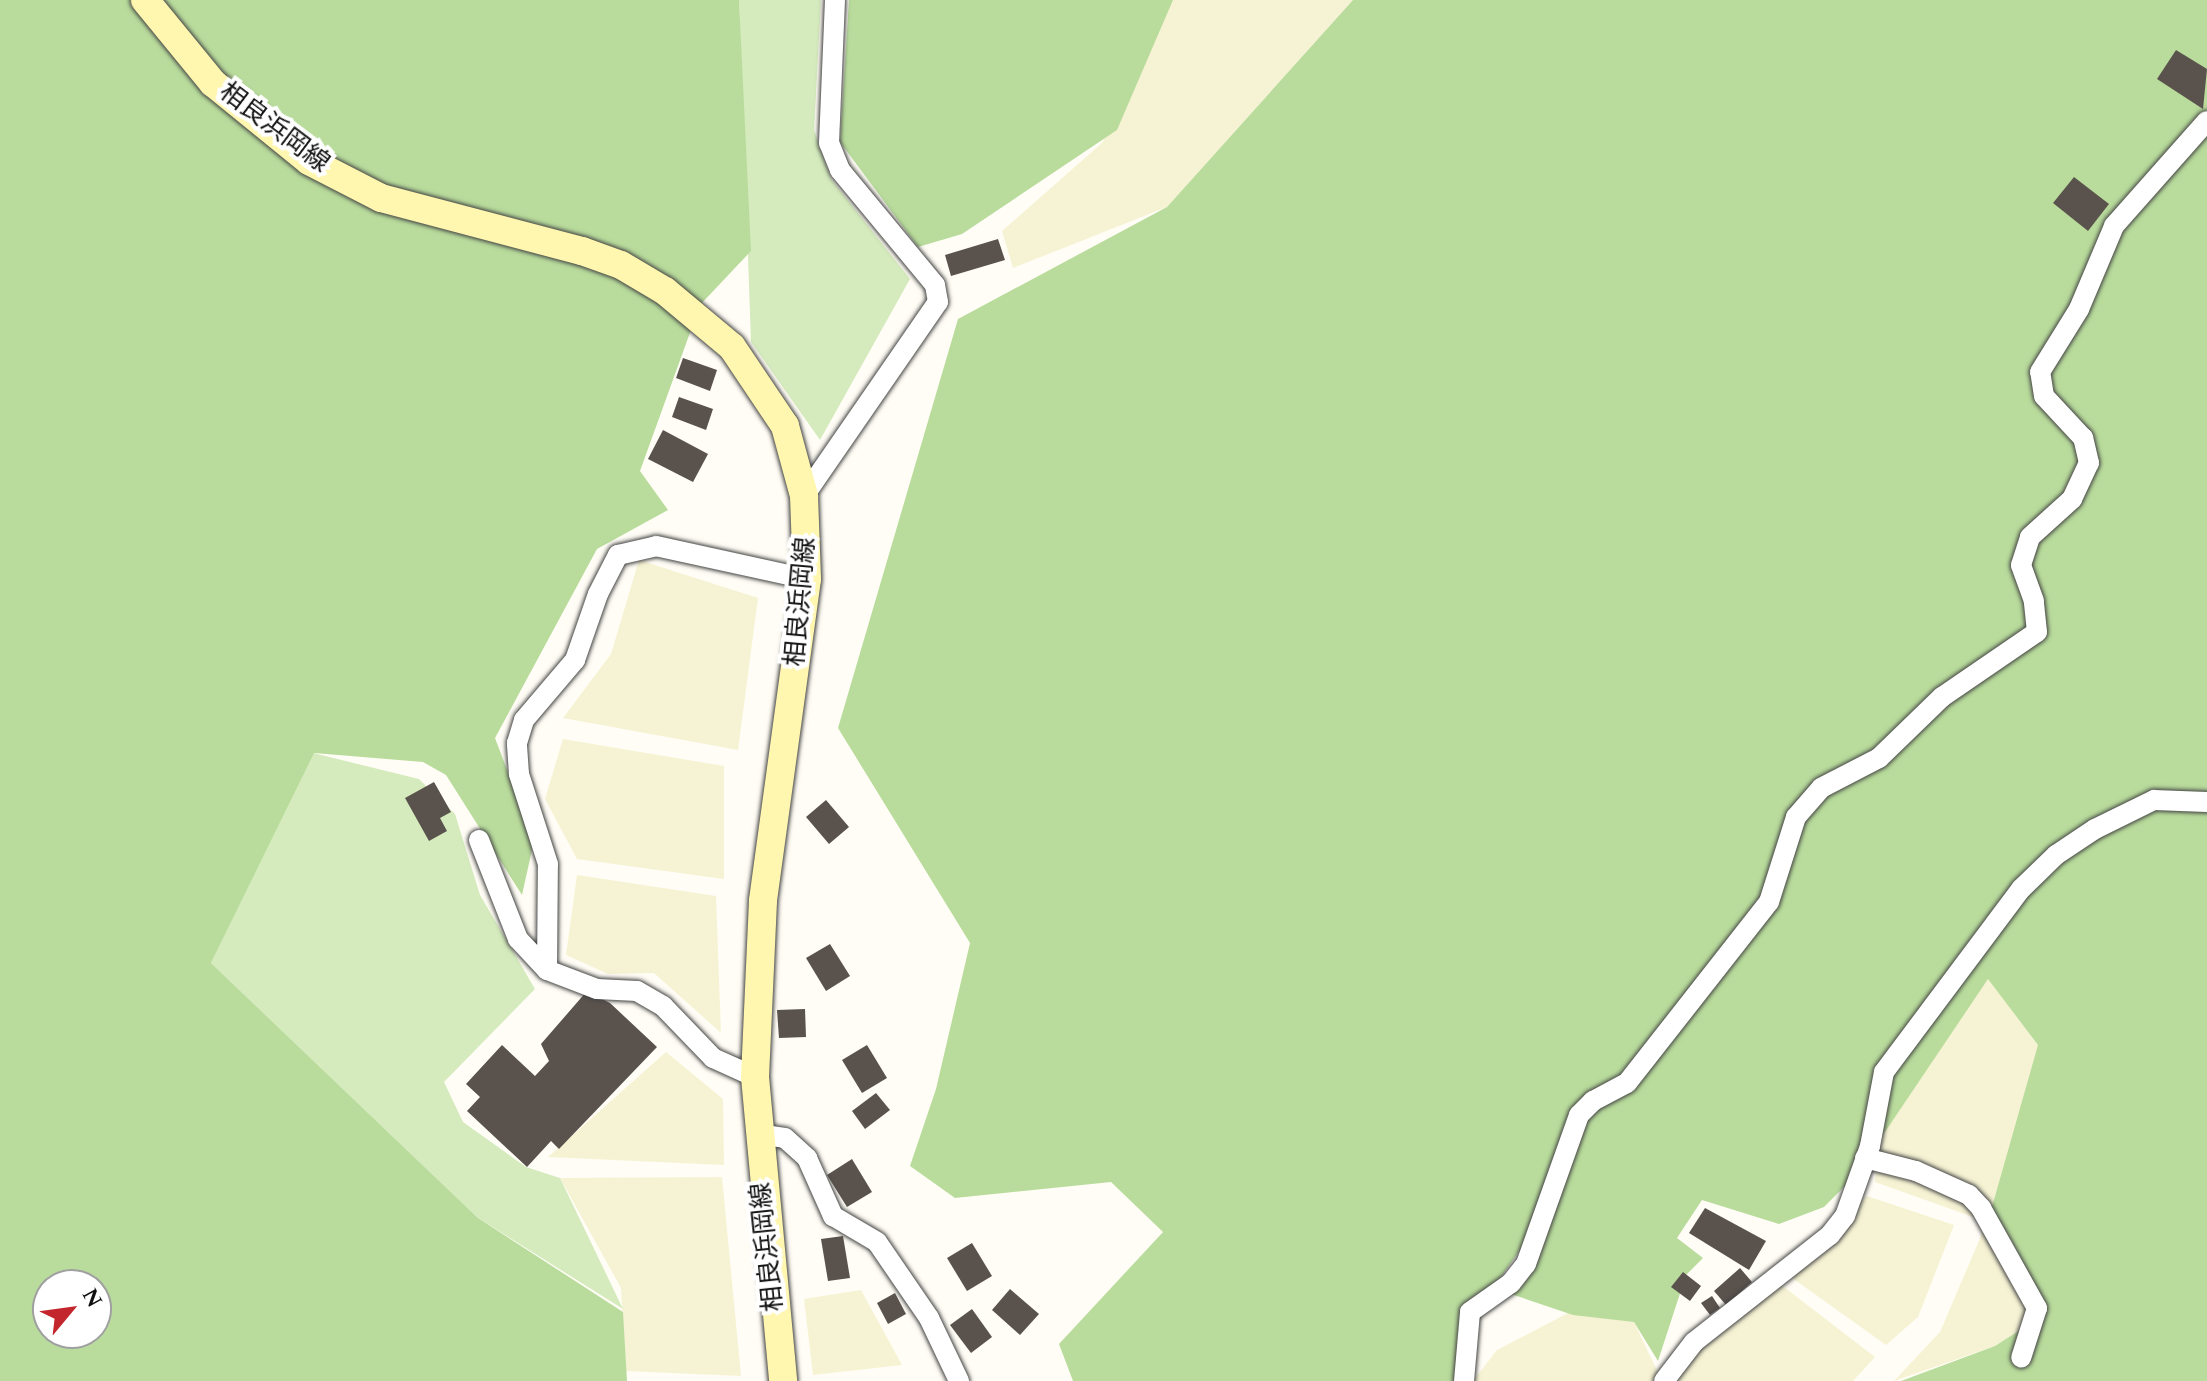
<!DOCTYPE html>
<meta charset="utf-8">
<style>
body{margin:0}
#map{position:relative;width:2207px;height:1381px;overflow:hidden;background:#fffdf5;font-family:Spectral,"Noto Sans JP",serif}
div>[style]{position:absolute}
[style*='--x']{left:calc(var(--x)*1px);top:calc(var(--y)*1px);width:calc(var(--w)*1px);rotate:calc(var(--a)*1deg)}
.farmland>*{inset:0;background:#f6f3d4}
.green>*{inset:0;background:#d5ebbd}
.forest>*{inset:0;background:#b9dc9c}
.building>*{inset:0;background:#5a524d}
.roads{filter:drop-shadow(0 0 2px #444) drop-shadow(0 0 2px #444)}
.minor>*{height:20px;margin:-10px;padding:0 10px;transform-origin:10px;border-radius:10px;background:#fff}
.secondary>*{height:28px;margin:-14px;padding:0 14px;transform-origin:14px;border-radius:14px;background:#fff6b0}
span{translate:-50% -50%;white-space:nowrap;text-align:center;line-height:1.15;-webkit-text-stroke:8px #fff;paint-order:stroke}
.street-label{font-size:26px;color:#111}
.north{position:absolute;left:32px;top:1269px;width:80px;height:80px;box-sizing:border-box;background:#fff;border:2px solid #a0a0a0;border-radius:50%;rotate:61deg;font-size:22px;font-weight:700;line-height:32px;text-align:center;color:#111}
.north::after{content:'';display:block;margin:auto;width:28px;height:36px;background:#c4262e;clip-path:polygon(50% 0,100% 100%,50% 72%,0 100%)}
</style>
<div id="map">
<div class="farmland">
<div style="clip-path:polygon(1170px 0,1353px 0,1167px 207px,1013px 268px,1002px 231px,1102px 143px)"></div>
<div style="clip-path:polygon(639px 560px,758px 598px,738px 750px,563px 718px,611px 654px)"></div>
<div style="clip-path:polygon(563px 739px,724px 766px,724px 879px,577px 859px,545px 799px)"></div>
<div style="clip-path:polygon(577px 875px,716px 896px,721px 1033px,654px 973px,608px 974px,566px 955px)"></div>
<div style="clip-path:polygon(1988px 978px,2038px 1045px,2042px 1316px,1995px 1346px,1894px 1381px,1940px 1332px,1987px 1222px,1875px 1182px,1884px 1072px)"></div>
<div style="clip-path:polygon(666px 1052px,723px 1099px,724px 1165px,548px 1157px)"></div>
<div style="clip-path:polygon(722px 1177px,741px 1376px,626px 1371px,621px 1288px,560px 1178px)"></div>
<div style="clip-path:polygon(1867px 1196px,1954px 1225px,1918px 1317px,1886px 1345px,1781px 1270px)"></div>
<div style="clip-path:polygon(1772px 1278px,1875px 1357px,1853px 1381px,1473px 1381px,1497px 1350px,1572px 1311px,1634px 1322px,1661px 1379px)"></div>
<div style="clip-path:polygon(861px 1290px,902px 1365px,813px 1375px,804px 1299px)"></div>
</div>
<div class="green">
<div style="clip-path:polygon(739px 0,821px 0,814px 130px,831px 179px,910px 279px,820px 440px,751px 342px)"></div>
<div style="clip-path:polygon(313px 753px,419px 779px,455px 814px,480px 895px,535px 989px,444px 1082px,463px 1122px,526px 1167px,560px 1178px,623px 1309px,478px 1218px,211px 963px)"></div>
</div>
<div class="forest">
<div style="clip-path:polygon(evenodd,0 0,149px 0,200px 67px,353px 177px,217px 73px,159px 0,739px 0,751px 251px,700px 305px,640px 471px,668px 510px,597px 549px,495px 738px,534px 841px,522px 895px,446px 775px,423px 762px,314px 753px,211px 963px,478px 1218px,623px 1312px,627px 1381px,0 1381px,0 0,48px 1285px,96px 1285px,96px 1333px,48px 1333px,48px 1285px)"></div>
<div style="clip-path:polygon(849px 0,1173px 0,1117px 130px,962px 234px,918px 247px,840px 142px)"></div>
<div style="clip-path:polygon(1353px 0,2207px 0,2207px 1381px,1901px 1381px,1995px 1346px,2042px 1316px,1988px 1221px,2038px 1045px,1988px 979px,1856px 1175px,1824px 1207px,1779px 1224px,1702px 1200px,1677px 1238px,1703px 1258px,1686px 1275px,1658px 1361px,1634px 1322px,1573px 1315px,1511px 1294px,1546px 1213px,1489px 1294px,1459px 1381px,1073px 1381px,1059px 1344px,1163px 1232px,1111px 1182px,955px 1198px,910px 1166px,936px 1089px,970px 943px,838px 728px,958px 319px,1167px 207px)"></div>
</div>
<div class="building">
<div style="clip-path:polygon(2176px 50px,2207px 69px,2203px 109px,2157px 79px)"></div>
<div style="clip-path:polygon(2074px 177px,2109px 204px,2088px 231px,2053px 203px)"></div>
<div style="clip-path:polygon(998px 239px,1005px 260px,951px 276px,945px 255px)"></div>
<div style="clip-path:polygon(683px 358px,717px 370px,710px 391px,676px 378px)"></div>
<div style="clip-path:polygon(679px 397px,713px 409px,706px 430px,672px 417px)"></div>
<div style="clip-path:polygon(663px 430px,708px 454px,693px 482px,648px 459px)"></div>
<div style="clip-path:polygon(434px 782px,451px 812px,440px 818px,447px 831px,429px 841px,405px 798px)"></div>
<div style="clip-path:polygon(826px 800px,849px 827px,829px 844px,806px 817px)"></div>
<div style="clip-path:polygon(830px 944px,850px 976px,826px 991px,806px 958px)"></div>
<div style="clip-path:polygon(587px 991px,610px 1003px,657px 1047px,559px 1149px,551px 1141px,527px 1167px,467px 1111px,480px 1097px,466px 1084px,502px 1045px,535px 1076px,549px 1061px,541px 1044px)"></div>
<div style="clip-path:polygon(805px 1009px,806px 1037px,779px 1038px,777px 1010px)"></div>
<div style="clip-path:polygon(867px 1045px,887px 1078px,862px 1093px,842px 1060px)"></div>
<div style="clip-path:polygon(876px 1093px,890px 1110px,865px 1129px,852px 1111px)"></div>
<div style="clip-path:polygon(852px 1159px,872px 1192px,847px 1207px,827px 1175px)"></div>
<div style="clip-path:polygon(1705px 1208px,1766px 1241px,1749px 1270px,1689px 1233px)"></div>
<div style="clip-path:polygon(843px 1236px,850px 1278px,828px 1281px,821px 1239px)"></div>
<div style="clip-path:polygon(972px 1243px,992px 1276px,967px 1291px,947px 1258px)"></div>
<div style="clip-path:polygon(1740px 1268px,1752px 1282px,1726px 1305px,1714px 1291px)"></div>
<div style="clip-path:polygon(1683px 1272px,1701px 1286px,1690px 1301px,1671px 1287px)"></div>
<div style="clip-path:polygon(1010px 1289px,1039px 1314px,1020px 1335px,992px 1310px)"></div>
<div style="clip-path:polygon(895px 1293px,906px 1314px,888px 1324px,877px 1303px)"></div>
<div style="clip-path:polygon(1712px 1296px,1720px 1308px,1710px 1315px,1701px 1303px)"></div>
<div style="clip-path:polygon(972px 1309px,992px 1337px,971px 1353px,950px 1325px)"></div>
</div>
<div class="roads">
<div class="minor">
<div style="--x:804;--y:496;--w:236;--a:-55.4"></div>
<div style="--x:938;--y:302;--w:17;--a:-100"></div>
<div style="--x:935;--y:285;--w:149;--a:-129.6"></div>
<div style="--x:840;--y:170;--w:29;--a:-112"></div>
<div style="--x:829;--y:143;--w:143;--a:-87.6"></div>
<div style="--x:479;--y:840;--w:106;--a:68.5"></div>
<div style="--x:518;--y:939;--w:42;--a:46.9"></div>
<div style="--x:547;--y:970;--w:53;--a:20.8"></div>
<div style="--x:597;--y:989;--w:40;--a:2.9"></div>
<div style="--x:637;--y:991;--w:30;--a:30"></div>
<div style="--x:663;--y:1006;--w:72;--a:46.1"></div>
<div style="--x:713;--y:1058;--w:46;--a:24.3"></div>
<div style="--x:547;--y:970;--w:106;--a:-89.5"></div>
<div style="--x:548;--y:864;--w:95;--a:-107.9"></div>
<div style="--x:519;--y:774;--w:31;--a:-94"></div>
<div style="--x:517;--y:743;--w:24;--a:-73"></div>
<div style="--x:524;--y:720;--w:79;--a:-49.6"></div>
<div style="--x:575;--y:660;--w:70;--a:-70.8"></div>
<div style="--x:598;--y:594;--w:44;--a:-62.9"></div>
<div style="--x:618;--y:555;--w:39;--a:-13"></div>
<div style="--x:656;--y:546;--w:155;--a:12.3"></div>
<div style="--x:757;--y:1134;--w:28;--a:8"></div>
<div style="--x:785;--y:1138;--w:30;--a:42"></div>
<div style="--x:807;--y:1158;--w:64;--a:65.9"></div>
<div style="--x:833;--y:1216;--w:51;--a:30.6"></div>
<div style="--x:877;--y:1242;--w:92;--a:55.6"></div>
<div style="--x:929;--y:1318;--w:70;--a:64.5"></div>
<div style="--x:1865;--y:1158;--w:53;--a:14.3"></div>
<div style="--x:1916;--y:1171;--w:58;--a:24.4"></div>
<div style="--x:1969;--y:1195;--w:18;--a:47"></div>
<div style="--x:1981;--y:1208;--w:115;--a:60.8"></div>
<div style="--x:2037;--y:1308;--w:52;--a:107.7"></div>
<div style="--x:1464;--y:1381;--w:69;--a:-85"></div>
<div style="--x:1470;--y:1312;--w:50;--a:-35.3"></div>
<div style="--x:1511;--y:1283;--w:24;--a:-52"></div>
<div style="--x:1526;--y:1264;--w:158;--a:-70.4"></div>
<div style="--x:1579;--y:1115;--w:20;--a:-45"></div>
<div style="--x:1593;--y:1101;--w:38;--a:-28"></div>
<div style="--x:1627;--y:1083;--w:230;--a:-51.9"></div>
<div style="--x:1769;--y:902;--w:89;--a:-72.4"></div>
<div style="--x:1796;--y:817;--w:38;--a:-49"></div>
<div style="--x:1821;--y:788;--w:65;--a:-27.3"></div>
<div style="--x:1879;--y:758;--w:88;--a:-44.1"></div>
<div style="--x:1942;--y:697;--w:115;--a:-34.4"></div>
<div style="--x:2037;--y:632;--w:31;--a:-96"></div>
<div style="--x:2034;--y:601;--w:38;--a:-110"></div>
<div style="--x:2021;--y:565;--w:29;--a:-72"></div>
<div style="--x:2030;--y:537;--w:57;--a:-42.1"></div>
<div style="--x:2072;--y:499;--w:40;--a:-65"></div>
<div style="--x:2089;--y:463;--w:26;--a:-103"></div>
<div style="--x:2083;--y:438;--w:57;--a:-132.9"></div>
<div style="--x:2044;--y:396;--w:24;--a:-99"></div>
<div style="--x:2040;--y:372;--w:74;--a:-58.2"></div>
<div style="--x:2079;--y:309;--w:90;--a:-67.1"></div>
<div style="--x:2114;--y:226;--w:140;--a:-48.5"></div>
<div style="--x:1664;--y:1381;--w:49;--a:-52.4"></div>
<div style="--x:1694;--y:1342;--w:173;--a:-38.2"></div>
<div style="--x:1830;--y:1235;--w:24;--a:-52"></div>
<div style="--x:1845;--y:1216;--w:74;--a:-70.3"></div>
<div style="--x:1870;--y:1146;--w:75;--a:-79.3"></div>
<div style="--x:1884;--y:1072;--w:229;--a:-53.2"></div>
<div style="--x:2021;--y:889;--w:49;--a:-44.2"></div>
<div style="--x:2056;--y:855;--w:47;--a:-33.7"></div>
<div style="--x:2095;--y:829;--w:66;--a:-26.2"></div>
<div style="--x:2154;--y:800;--w:53;--a:2.2"></div>
</div>
<div class="secondary">
<div style="--x:145;--y:0;--w:107;--a:50.7"></div>
<div style="--x:213;--y:83;--w:124;--a:39.1"></div>
<div style="--x:309;--y:161;--w:81;--a:27.2"></div>
<div style="--x:381;--y:198;--w:208;--a:14.8"></div>
<div style="--x:582;--y:251;--w:41;--a:19.7"></div>
<div style="--x:621;--y:265;--w:51;--a:30.6"></div>
<div style="--x:665;--y:291;--w:87;--a:39.9"></div>
<div style="--x:732;--y:347;--w:95;--a:56.1"></div>
<div style="--x:785;--y:426;--w:73;--a:74.8"></div>
<div style="--x:804;--y:496;--w:83;--a:87.9"></div>
<div style="--x:807;--y:579;--w:325;--a:97.8"></div>
<div style="--x:763;--y:901;--w:176;--a:92.6"></div>
<div style="--x:755;--y:1077;--w:305;--a:84.7"></div>
</div>
</div>
<div class="street-label">
<span style="left:274px;top:128px;rotate:37deg">相良浜岡線</span>
<span style="left:801px;top:602px;rotate:-85deg">相良浜岡線</span>
<span style="left:768px;top:1247px;rotate:-96deg">相良浜岡線</span>
</div>
<div class="north">N</div>
</div>
